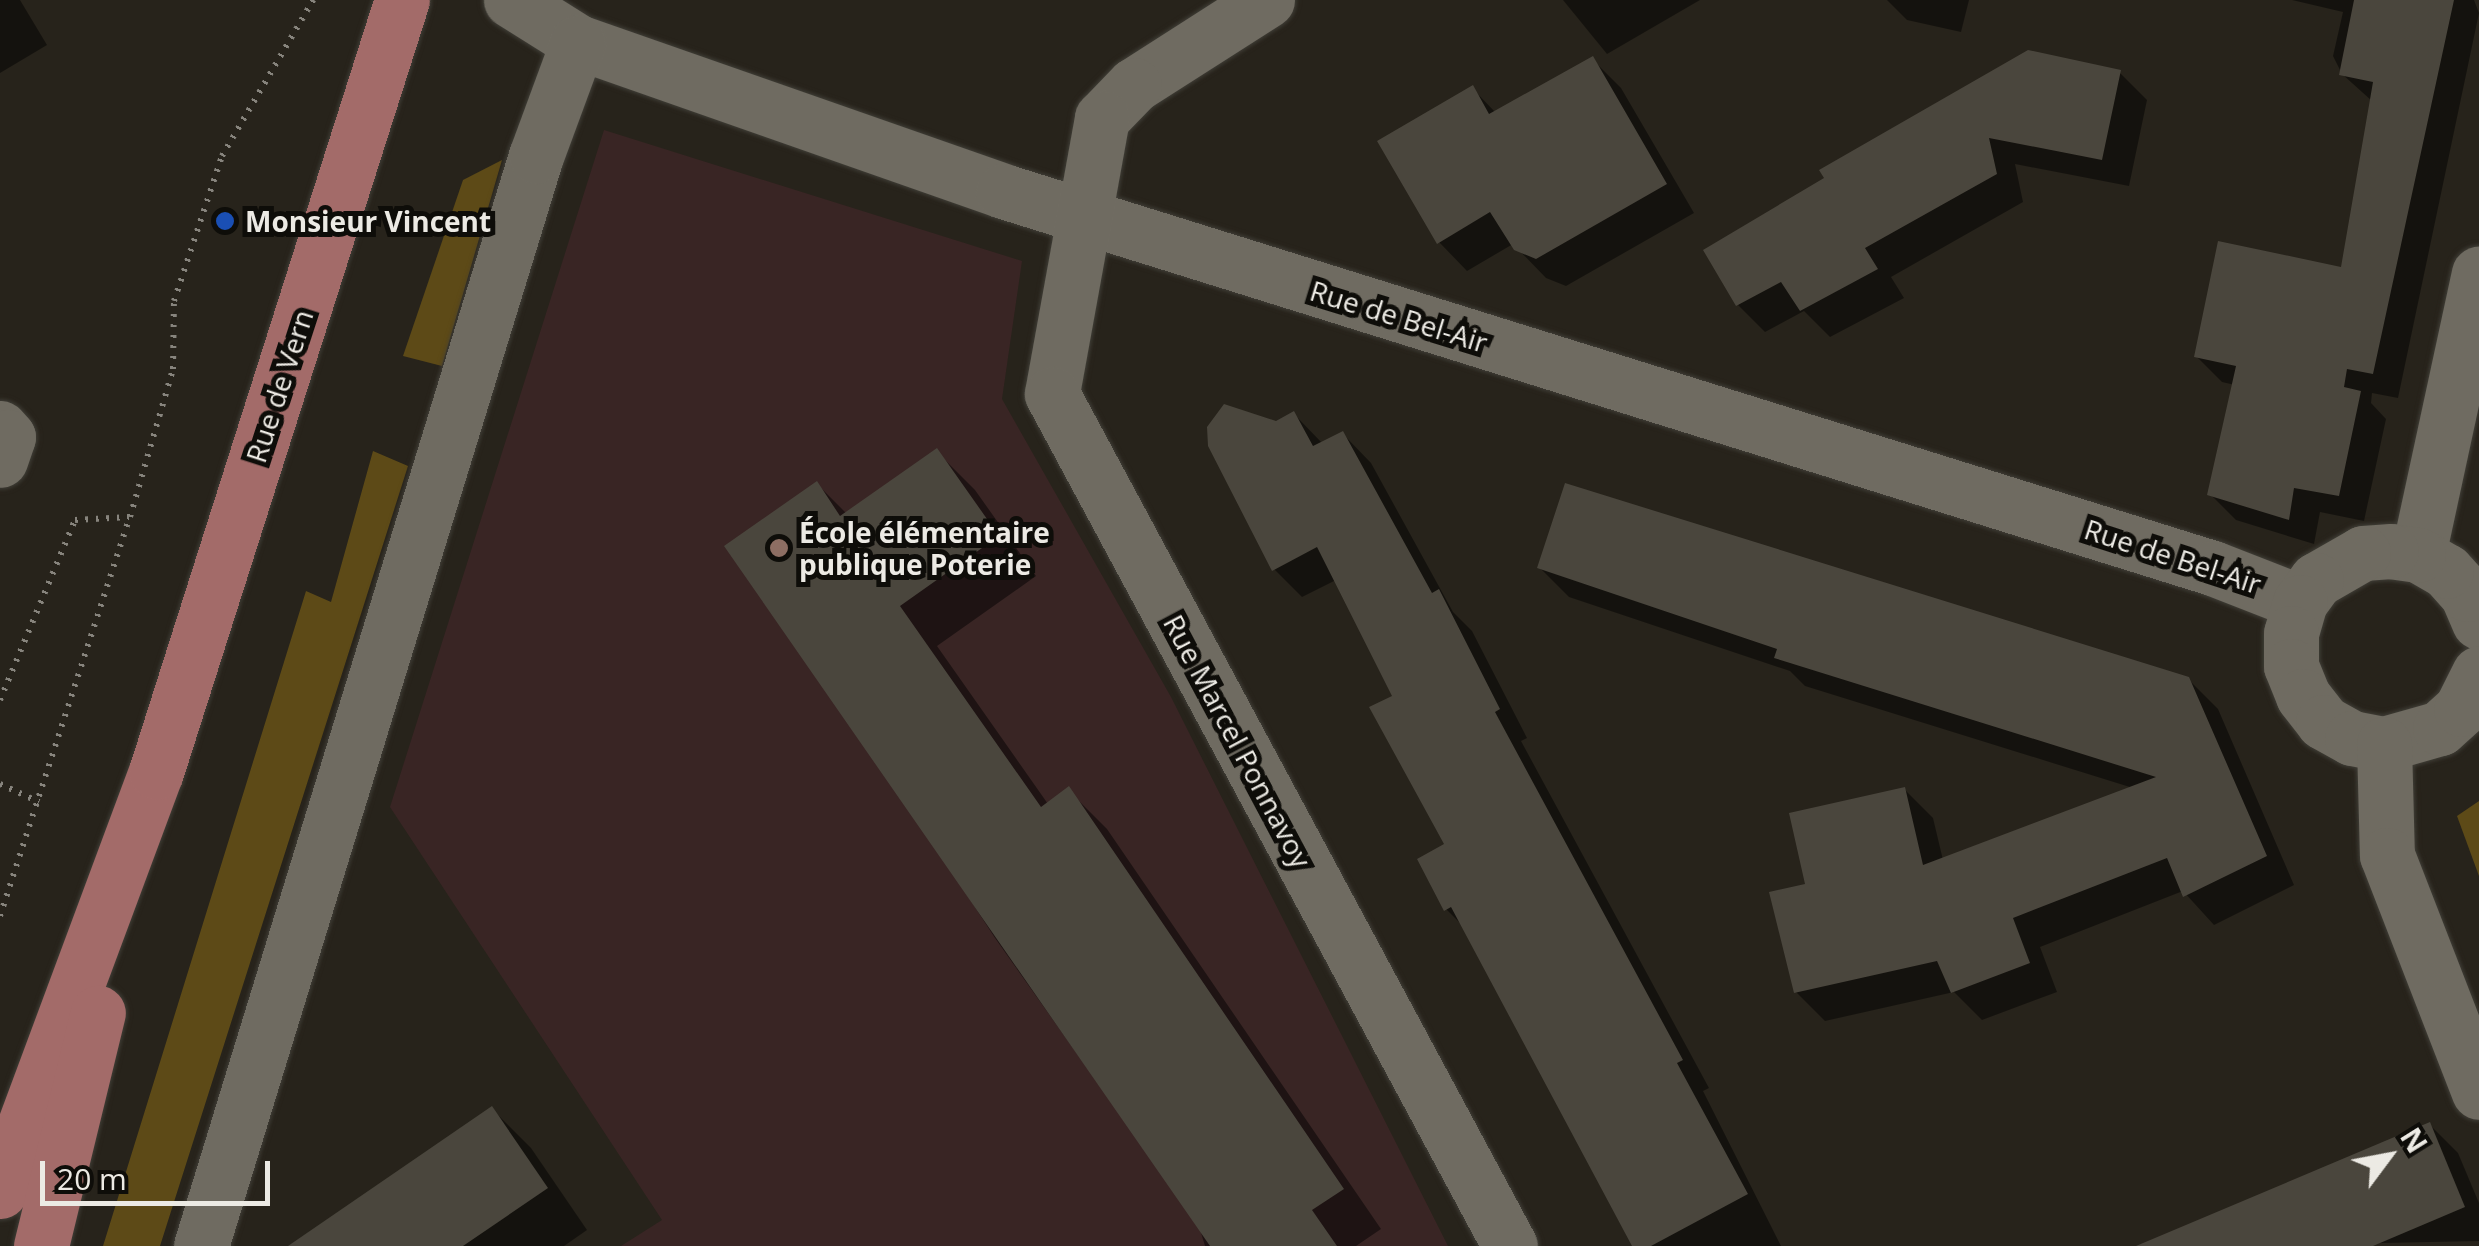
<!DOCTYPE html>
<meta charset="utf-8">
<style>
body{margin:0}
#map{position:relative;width:2479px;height:1246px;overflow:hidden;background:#27231b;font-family:"Open Sans",sans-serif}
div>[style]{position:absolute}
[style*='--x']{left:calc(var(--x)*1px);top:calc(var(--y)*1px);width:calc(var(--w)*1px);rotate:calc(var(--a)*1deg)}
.education>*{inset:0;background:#392524}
.green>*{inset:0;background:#5d4a17}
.shadow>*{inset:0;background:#0007}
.building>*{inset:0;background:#4a463d}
.path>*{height:6px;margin-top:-3px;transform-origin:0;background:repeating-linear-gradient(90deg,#87847d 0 2.5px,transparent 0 10.5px)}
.roads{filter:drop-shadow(0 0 2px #403e37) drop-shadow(0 0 2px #403e37)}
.minor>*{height:55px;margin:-27.5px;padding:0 27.5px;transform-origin:27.5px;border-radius:27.5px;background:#6f6b61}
.major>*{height:55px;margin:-27.5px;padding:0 27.5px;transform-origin:27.5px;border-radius:27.5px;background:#a36b69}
.dots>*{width:28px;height:28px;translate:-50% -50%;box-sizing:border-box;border:5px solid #0e0d09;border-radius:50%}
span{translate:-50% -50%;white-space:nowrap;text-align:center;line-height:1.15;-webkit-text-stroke:10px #0e0d09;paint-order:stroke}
.poi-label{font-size:28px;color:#eceae4;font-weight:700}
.left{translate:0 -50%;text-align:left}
.street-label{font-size:28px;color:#eceae4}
.north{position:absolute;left:2339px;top:1106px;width:100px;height:100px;-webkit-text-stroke:8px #0e0d09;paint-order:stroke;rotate:58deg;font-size:28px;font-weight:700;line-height:40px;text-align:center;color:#eceae4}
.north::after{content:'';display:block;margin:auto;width:35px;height:45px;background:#eceae4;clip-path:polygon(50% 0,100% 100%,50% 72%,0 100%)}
.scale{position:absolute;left:40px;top:1161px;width:230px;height:45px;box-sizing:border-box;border:5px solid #eceae4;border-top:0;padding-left:12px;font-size:30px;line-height:35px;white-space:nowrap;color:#eceae4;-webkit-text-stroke:8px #0e0d09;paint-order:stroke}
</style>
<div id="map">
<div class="education">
<div style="clip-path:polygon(604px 130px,1022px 261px,1002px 399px,1171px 697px,1448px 1246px,621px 1246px,662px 1220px,390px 807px)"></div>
</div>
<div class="green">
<div style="clip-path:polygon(502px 160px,442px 366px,403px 356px,463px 180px)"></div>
<div style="clip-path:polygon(373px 451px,408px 466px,160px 1246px,103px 1246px,306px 591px,331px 602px)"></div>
<div style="clip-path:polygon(2479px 801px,2479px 876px,2457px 816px)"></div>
</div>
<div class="shadow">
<div style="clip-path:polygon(0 0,20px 0,47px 45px,0 73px)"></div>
<div style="clip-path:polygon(1563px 0,1700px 0,1607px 54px)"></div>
<div style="clip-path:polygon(1887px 0,1969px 0,1961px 32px,1907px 20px)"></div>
<div style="clip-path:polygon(2292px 0,2474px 0,2479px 13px,2398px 398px,2372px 393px,2371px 403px,2386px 419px,2364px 521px,2320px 512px,2314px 544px,2236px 520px,2210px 494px,2235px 385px,2222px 382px,2196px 356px,2343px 270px,2372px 101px,2342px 74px,2333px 56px,2343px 12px)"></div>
<div style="clip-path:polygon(1592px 59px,1621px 88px,1694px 213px,1566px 286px,1546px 278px,1513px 244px,1467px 271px,1439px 242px,1472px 88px,1496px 113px)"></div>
<div style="clip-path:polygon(2120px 73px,2147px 100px,2129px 186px,2015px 164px,2023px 202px,1891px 277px,1904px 298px,1830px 337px,1804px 311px,1765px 332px,1738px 305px,1828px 179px)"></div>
<div style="clip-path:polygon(1294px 414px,1323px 444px,1343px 434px,1371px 463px,1453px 612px,1472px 631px,1527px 738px,1521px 741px,1709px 1088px,1703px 1091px,1781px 1246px,1634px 1246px,1465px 928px,1446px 909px,1447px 845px,1396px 697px,1336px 580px,1302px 597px,1274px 569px,1276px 423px)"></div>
<div style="clip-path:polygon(936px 451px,975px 490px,1036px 576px,937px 646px,1048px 804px,1068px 790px,1107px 829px,1381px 1229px,1356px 1246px,1205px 1246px,1199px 1226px,995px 938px,872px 749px,817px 484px,847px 514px)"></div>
<div style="clip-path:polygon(1540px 568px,2188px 679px,2218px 709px,2294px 885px,2214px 925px,2183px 891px,2040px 947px,2057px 992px,1982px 1020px,1954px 992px,1825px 1021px,1796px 992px,1808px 886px,1904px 789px,1933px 818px,1943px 860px,2133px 788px,1805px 686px,1790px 671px,1569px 597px)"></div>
<div style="clip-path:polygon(492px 1109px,531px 1148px,587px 1230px,564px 1246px,292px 1246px)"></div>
<div style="clip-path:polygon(2430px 1125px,2458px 1153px,2479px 1203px,2479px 1241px,2243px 1246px)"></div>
</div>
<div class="building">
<div style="clip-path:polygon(2354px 0,2454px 0,2373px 374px,2347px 369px,2344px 387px,2361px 391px,2339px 496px,2294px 488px,2289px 520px,2207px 495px,2236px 366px,2194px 357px,2218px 241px,2341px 267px,2373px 82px,2339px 75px)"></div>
<div style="clip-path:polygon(2028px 50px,2121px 70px,2102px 160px,1989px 138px,1997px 174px,1865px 248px,1878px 269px,1800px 311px,1781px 282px,1736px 306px,1703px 250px,1824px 178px,1819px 170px)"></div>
<div style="clip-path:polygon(1593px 56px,1667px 184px,1536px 259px,1514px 250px,1490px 212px,1437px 244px,1377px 141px,1473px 85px,1489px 114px)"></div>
<div style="clip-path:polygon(1224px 404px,1276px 421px,1294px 411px,1313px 446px,1343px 431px,1432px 593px,1439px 589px,1500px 709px,1495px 712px,1683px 1060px,1677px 1063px,1748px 1194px,1651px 1246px,1632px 1246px,1451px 907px,1444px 911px,1417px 859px,1444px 844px,1369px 707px,1392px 696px,1317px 547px,1272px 571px,1208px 446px,1207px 427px)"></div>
<div style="clip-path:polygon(937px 448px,999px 536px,900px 606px,1041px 807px,1069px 786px,1344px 1189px,1312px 1210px,1337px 1246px,1210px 1246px,724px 546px,817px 481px,840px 516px)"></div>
<div style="clip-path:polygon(1565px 483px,2189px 677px,2267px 856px,2183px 897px,2167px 858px,2013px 918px,2030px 963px,1951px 993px,1937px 961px,1794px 993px,1769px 892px,1805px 884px,1789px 813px,1905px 787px,1923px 865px,2156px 777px,1774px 658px,1777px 649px,1537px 568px)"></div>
<div style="clip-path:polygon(492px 1106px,548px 1188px,463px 1246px,288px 1246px)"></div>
<div style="clip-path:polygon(2430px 1122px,2465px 1207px,2373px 1246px,2136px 1246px)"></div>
</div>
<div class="path">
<div style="--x:0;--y:700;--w:195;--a:-67.4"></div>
<div style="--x:75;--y:520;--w:54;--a:-3.2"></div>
<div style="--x:0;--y:784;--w:43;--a:24.8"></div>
<div style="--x:0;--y:916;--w:420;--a:-72"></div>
<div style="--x:130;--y:517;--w:154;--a:-73.8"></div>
<div style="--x:173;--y:369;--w:68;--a:-89.2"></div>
<div style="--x:174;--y:301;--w:153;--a:-71.7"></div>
<div style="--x:222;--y:156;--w:181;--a:-59.7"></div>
</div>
<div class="roads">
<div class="minor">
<div style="--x:511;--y:0;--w:79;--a:32.1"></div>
<div style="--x:578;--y:42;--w:450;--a:19.3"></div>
<div style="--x:1003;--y:191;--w:1267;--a:17.31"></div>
<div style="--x:2213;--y:568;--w:93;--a:21.3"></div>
<div style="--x:1267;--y:0;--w:158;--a:147.4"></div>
<div style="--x:1134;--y:85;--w:46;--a:134.1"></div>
<div style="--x:1102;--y:118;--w:280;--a:100.3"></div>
<div style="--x:1052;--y:394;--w:967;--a:61.74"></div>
<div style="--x:0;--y:428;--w:12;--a:48"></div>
<div style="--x:8;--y:437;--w:24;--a:109"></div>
<div style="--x:2418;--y:555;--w:288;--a:-77.8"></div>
<div style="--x:2479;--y:622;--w:30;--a:-113"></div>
<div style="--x:2467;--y:594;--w:31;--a:-132"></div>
<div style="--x:2446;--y:571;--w:32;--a:-150"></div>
<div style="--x:2418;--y:555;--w:27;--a:-172"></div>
<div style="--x:2391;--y:551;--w:28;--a:176"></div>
<div style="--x:2363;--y:553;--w:54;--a:150.1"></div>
<div style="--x:2316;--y:580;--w:27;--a:126"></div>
<div style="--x:2300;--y:602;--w:32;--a:106"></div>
<div style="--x:2291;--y:633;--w:33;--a:90"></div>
<div style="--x:2291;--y:666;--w:32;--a:68"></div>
<div style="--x:2303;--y:696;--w:33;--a:52"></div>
<div style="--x:2323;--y:722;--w:33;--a:29"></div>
<div style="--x:2352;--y:738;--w:33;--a:11"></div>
<div style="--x:2384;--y:744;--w:58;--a:-15.9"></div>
<div style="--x:2440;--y:728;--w:28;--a:-42"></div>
<div style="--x:2461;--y:709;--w:40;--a:-63.4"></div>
<div style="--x:2384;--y:744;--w:111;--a:88.5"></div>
<div style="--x:2387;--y:855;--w:254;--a:68.8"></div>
<div style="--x:201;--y:1246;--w:1140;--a:-72.92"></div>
<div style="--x:536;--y:156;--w:121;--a:-69.8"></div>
</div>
<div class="major">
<div style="--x:0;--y:1191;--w:447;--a:-69.6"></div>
<div style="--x:156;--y:772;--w:810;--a:-72.33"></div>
<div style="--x:41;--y:1246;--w:240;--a:-76.3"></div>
</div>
</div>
<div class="dots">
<div style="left:225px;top:221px;background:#1a4fb4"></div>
<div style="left:779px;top:548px;background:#8d6e63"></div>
</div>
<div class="poi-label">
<span class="left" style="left:245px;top:221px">Monsieur Vincent</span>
<span class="left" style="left:799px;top:548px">École élémentaire<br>publique Poterie</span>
</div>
<div class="street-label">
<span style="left:1399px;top:316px;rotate:17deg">Rue de Bel-Air</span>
<span style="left:279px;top:386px;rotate:-72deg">Rue de Vern</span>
<span style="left:2173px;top:556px;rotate:18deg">Rue de Bel-Air</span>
<span style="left:1238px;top:741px;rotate:62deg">Rue Marcel Ponnavoy</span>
</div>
<div class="north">N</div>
<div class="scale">20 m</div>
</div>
